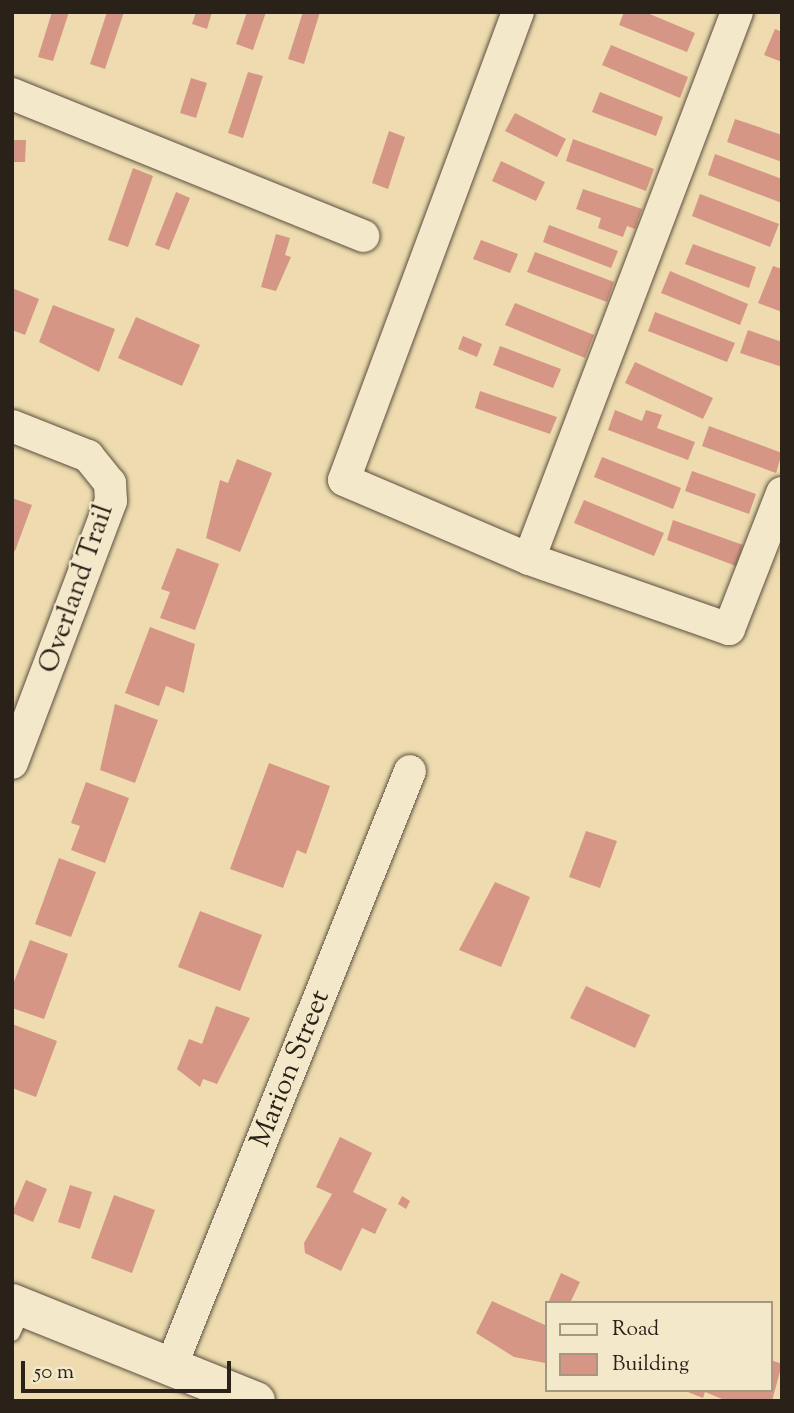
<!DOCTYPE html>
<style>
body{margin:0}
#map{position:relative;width:794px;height:1413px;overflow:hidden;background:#eedbaf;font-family:"Sorts Mill Goudy",serif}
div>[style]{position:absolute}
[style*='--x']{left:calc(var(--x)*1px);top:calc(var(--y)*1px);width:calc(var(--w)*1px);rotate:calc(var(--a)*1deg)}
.building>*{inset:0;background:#d69685}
.roads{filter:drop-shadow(0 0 2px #5b503e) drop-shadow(0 0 2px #5b503e)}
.lane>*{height:16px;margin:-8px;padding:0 8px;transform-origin:8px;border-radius:8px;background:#f4e8cb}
.street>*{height:32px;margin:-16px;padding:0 16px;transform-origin:16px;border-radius:16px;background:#f4e8cb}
.secondary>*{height:38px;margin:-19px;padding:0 19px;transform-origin:19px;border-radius:19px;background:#f4e8cb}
span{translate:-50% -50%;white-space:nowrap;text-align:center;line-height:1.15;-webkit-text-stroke:5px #f4e8cb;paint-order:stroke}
.street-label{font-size:28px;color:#2a2218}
.frame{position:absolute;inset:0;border:14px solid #2a2218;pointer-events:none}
.legend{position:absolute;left:545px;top:1301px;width:228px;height:91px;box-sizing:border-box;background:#f4e8cb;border:2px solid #a39983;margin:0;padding:9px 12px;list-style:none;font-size:21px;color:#2a2218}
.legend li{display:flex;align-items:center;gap:14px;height:35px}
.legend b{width:35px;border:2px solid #a39983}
.scale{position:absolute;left:21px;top:1361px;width:210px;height:32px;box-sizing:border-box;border:4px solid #2a2218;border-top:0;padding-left:9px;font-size:21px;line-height:24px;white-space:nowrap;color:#2a2218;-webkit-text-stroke:5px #f4e8cb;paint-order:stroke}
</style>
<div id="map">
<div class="building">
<div style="clip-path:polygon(52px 12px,69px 12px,53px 61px,38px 57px)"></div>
<div style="clip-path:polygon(107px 12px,124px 12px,105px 69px,90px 64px)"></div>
<div style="clip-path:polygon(196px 12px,212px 12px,207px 29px,192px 24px)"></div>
<div style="clip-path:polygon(247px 12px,266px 12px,253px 50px,236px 44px)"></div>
<div style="clip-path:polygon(303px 12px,320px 12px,304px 64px,288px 59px)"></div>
<div style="clip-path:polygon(624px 12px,645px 12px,695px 33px,687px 52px,619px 25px)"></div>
<div style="clip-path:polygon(775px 29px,782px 32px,782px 62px,764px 55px)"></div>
<div style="clip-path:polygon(611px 45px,688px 77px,680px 98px,602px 65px)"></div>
<div style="clip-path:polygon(248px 72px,263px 76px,243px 138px,228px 133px)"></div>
<div style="clip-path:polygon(191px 78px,207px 83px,196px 118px,180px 113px)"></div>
<div style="clip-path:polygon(600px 92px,663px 117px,656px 136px,592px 112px)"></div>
<div style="clip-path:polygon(515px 113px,566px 139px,557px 157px,505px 131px)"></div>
<div style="clip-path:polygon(735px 119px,782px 135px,782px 162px,727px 142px)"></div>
<div style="clip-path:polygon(389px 131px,405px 137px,388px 189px,372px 183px)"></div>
<div style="clip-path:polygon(573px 139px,654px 169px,646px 191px,566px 161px)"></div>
<div style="clip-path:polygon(12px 140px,26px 140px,25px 162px,12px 162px)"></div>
<div style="clip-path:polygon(715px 154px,782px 179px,782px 203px,708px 175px)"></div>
<div style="clip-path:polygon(501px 161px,545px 182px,536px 201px,492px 181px)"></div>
<div style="clip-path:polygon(133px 168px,153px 176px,128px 247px,108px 240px)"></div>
<div style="clip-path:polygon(583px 189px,642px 209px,635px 229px,627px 226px,623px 237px,598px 228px,601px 218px,576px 209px)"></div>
<div style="clip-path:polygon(176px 192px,190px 198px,169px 250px,155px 245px)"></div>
<div style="clip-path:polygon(700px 194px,779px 224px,770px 247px,692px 216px)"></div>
<div style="clip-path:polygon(549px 225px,618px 251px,611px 268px,543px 242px)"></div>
<div style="clip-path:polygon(276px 234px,290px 238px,285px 255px,291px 257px,276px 291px,261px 287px)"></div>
<div style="clip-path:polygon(481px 240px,518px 254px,510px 273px,473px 259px)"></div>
<div style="clip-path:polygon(693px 244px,756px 267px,749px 288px,685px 264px)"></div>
<div style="clip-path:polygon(535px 252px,614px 282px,607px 302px,527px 272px)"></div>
<div style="clip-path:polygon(773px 266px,782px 269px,782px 312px,758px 303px)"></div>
<div style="clip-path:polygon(670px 271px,748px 304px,740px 325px,661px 293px)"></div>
<div style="clip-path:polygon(12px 288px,39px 299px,25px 335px,12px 330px)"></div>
<div style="clip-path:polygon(515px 303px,594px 335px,585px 358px,505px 325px)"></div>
<div style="clip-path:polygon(53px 305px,115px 329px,99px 372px,39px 342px)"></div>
<div style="clip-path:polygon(655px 312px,735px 343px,727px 362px,648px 331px)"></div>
<div style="clip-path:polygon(136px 317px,200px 345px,182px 386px,118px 358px)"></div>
<div style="clip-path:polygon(748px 330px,782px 342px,782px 367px,740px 353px)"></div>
<div style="clip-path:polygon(463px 336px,482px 344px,477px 357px,458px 349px)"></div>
<div style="clip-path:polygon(500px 346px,561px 369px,553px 388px,493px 365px)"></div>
<div style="clip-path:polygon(635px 362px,713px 398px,703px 419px,625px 383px)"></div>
<div style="clip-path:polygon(480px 391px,557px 417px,550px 434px,475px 408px)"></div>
<div style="clip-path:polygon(615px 410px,642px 421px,646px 410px,662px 415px,657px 428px,695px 442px,688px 460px,608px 430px)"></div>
<div style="clip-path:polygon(709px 426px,782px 453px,776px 473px,702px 446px)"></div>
<div style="clip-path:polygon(602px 457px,681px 488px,673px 509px,594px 477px)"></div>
<div style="clip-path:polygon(237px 459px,272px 473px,240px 552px,206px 538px,220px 480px,228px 483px)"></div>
<div style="clip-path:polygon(692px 471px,756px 494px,749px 514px,685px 491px)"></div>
<div style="clip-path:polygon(12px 498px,32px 505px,15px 551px,12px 550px)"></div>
<div style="clip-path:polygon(584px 500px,664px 533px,654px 556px,574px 523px)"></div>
<div style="clip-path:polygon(673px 520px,743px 545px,736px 566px,667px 540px)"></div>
<div style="clip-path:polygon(177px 548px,219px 564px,195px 630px,160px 618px,170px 592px,161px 589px)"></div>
<div style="clip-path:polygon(150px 627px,195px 644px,184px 693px,166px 686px,159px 706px,125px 693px)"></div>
<div style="clip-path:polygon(115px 704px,158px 720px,135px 783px,100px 770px)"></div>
<div style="clip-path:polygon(269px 763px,330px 786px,306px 854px,297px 850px,283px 888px,230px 869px)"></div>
<div style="clip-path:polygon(86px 782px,129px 798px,105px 863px,71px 850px,80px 826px,71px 823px)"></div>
<div style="clip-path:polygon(586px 831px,617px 841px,600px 888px,569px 877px)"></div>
<div style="clip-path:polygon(59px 858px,96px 872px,71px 937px,35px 924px)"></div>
<div style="clip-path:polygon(495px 882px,530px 897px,501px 967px,459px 950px)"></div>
<div style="clip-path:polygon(200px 911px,262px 935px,240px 991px,178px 967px)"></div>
<div style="clip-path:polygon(30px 940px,68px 954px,44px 1019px,12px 1008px,12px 987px)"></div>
<div style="clip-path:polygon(586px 986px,650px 1015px,635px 1048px,570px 1018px)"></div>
<div style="clip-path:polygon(216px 1006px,250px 1018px,217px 1084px,203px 1079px,200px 1087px,177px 1069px,189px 1039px,202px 1044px)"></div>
<div style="clip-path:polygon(12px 1024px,57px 1041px,36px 1097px,12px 1088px)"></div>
<div style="clip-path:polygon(340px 1137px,372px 1153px,353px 1192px,387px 1209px,375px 1234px,362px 1228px,341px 1271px,305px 1253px,304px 1243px,332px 1194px,316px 1187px)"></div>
<div style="clip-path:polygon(26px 1180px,47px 1189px,33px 1222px,12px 1213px)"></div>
<div style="clip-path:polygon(70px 1185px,92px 1192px,80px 1229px,58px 1222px)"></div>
<div style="clip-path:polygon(114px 1195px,155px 1210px,132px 1273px,91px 1258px)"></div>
<div style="clip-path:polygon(402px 1196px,410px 1201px,406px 1209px,398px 1204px)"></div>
<div style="clip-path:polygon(561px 1273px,580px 1282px,570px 1303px,548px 1303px)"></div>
<div style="clip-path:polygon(492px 1301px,547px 1326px,545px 1363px,514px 1357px,476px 1333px)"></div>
<div style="clip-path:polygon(771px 1360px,782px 1364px,772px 1401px,727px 1401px,705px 1392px,703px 1398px,683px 1390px,771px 1390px)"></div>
</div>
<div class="roads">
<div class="lane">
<div style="--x:12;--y:1333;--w:27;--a:-66"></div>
</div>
<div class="street">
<div style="--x:518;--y:12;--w:499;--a:110.4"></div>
<div style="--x:344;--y:480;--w:201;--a:23.1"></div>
<div style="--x:529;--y:559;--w:212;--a:19.3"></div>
<div style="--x:729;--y:629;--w:146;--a:-68.7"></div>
<div style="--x:12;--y:94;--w:379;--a:22"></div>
<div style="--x:12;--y:426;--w:82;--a:21.5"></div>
<div style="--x:88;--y:456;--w:35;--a:51"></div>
<div style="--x:110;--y:483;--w:18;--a:87"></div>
<div style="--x:111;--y:501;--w:280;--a:110.7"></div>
<div style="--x:529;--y:559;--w:585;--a:-69.18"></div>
<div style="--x:171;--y:1367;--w:642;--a:-68.15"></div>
</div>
<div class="secondary">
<div style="--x:12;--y:1303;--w:263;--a:21.9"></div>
</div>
</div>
<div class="street-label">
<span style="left:77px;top:589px;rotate:-71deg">Overland Trail</span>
<span style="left:291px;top:1069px;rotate:-68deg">Marion Street</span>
</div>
<div class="frame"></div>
<ul class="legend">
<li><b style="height:9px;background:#f4e8cb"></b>Road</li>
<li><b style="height:19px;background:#d69685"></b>Building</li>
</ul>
<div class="scale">50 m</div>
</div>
